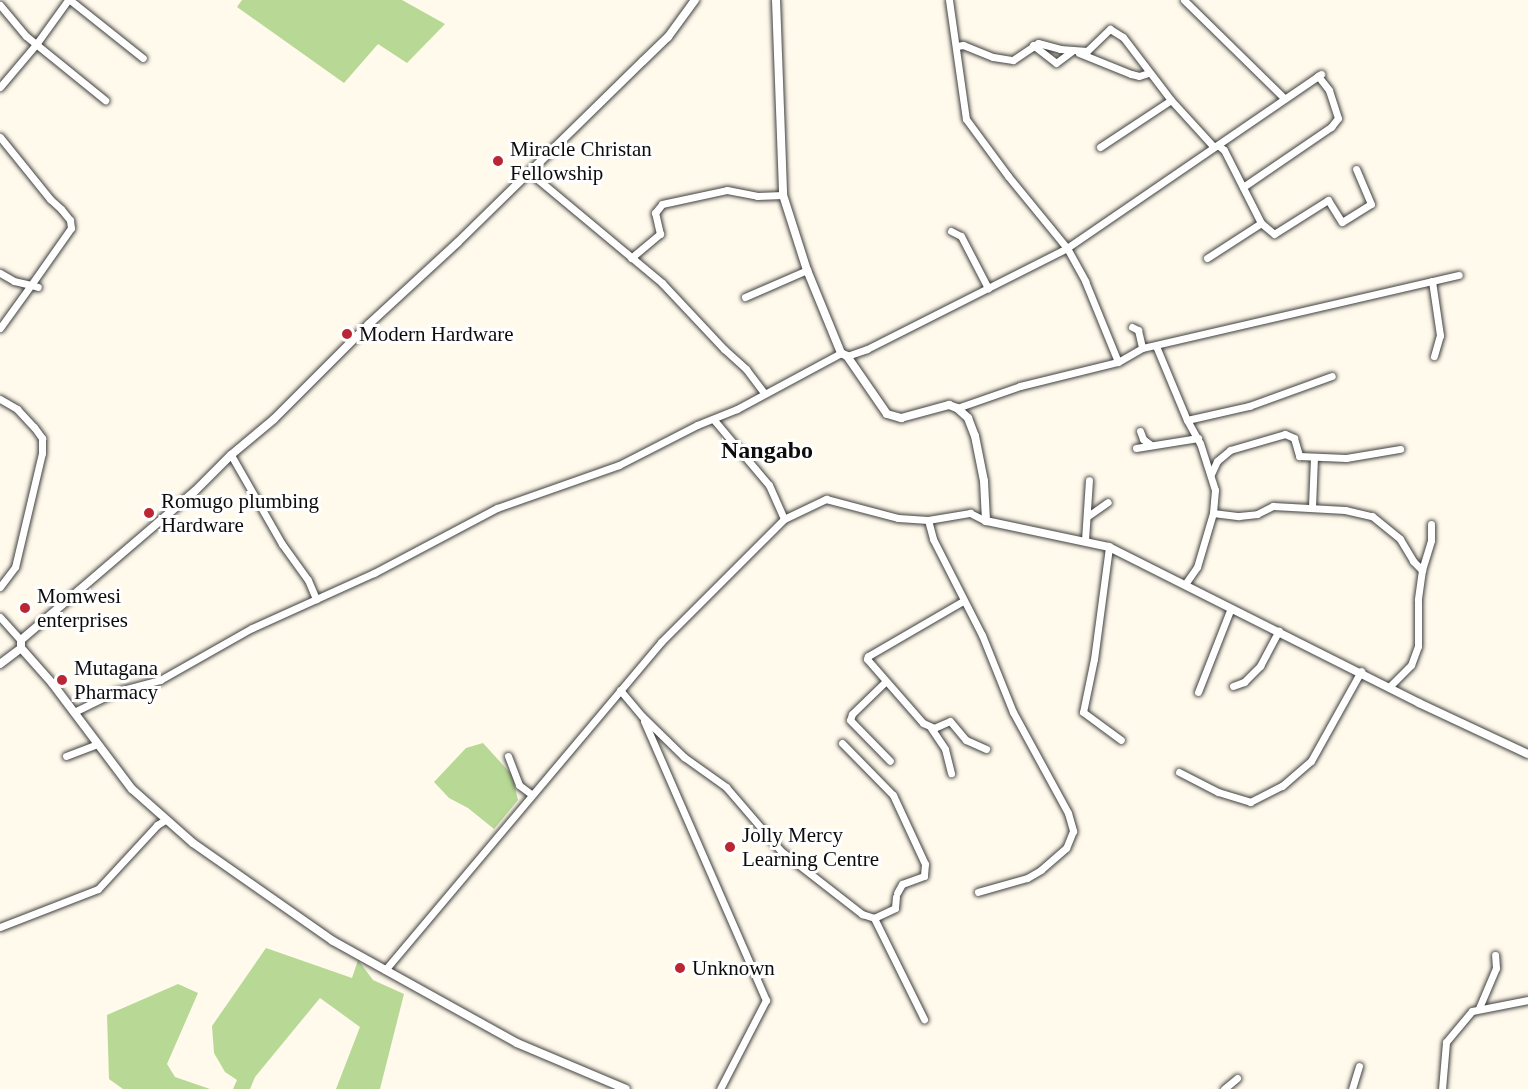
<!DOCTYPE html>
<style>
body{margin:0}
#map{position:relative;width:1528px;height:1089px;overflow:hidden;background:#fffaeb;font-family:"Times New Roman",serif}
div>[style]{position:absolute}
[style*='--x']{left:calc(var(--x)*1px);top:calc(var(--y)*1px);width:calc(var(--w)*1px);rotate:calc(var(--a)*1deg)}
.forest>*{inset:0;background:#b7d995}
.roads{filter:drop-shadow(0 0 2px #3f3f3f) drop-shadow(0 0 2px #3f3f3f)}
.minor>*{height:7px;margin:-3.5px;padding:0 3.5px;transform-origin:3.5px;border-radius:3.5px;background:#fff}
.tertiary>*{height:8px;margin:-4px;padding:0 4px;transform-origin:4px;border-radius:4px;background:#fff}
.dots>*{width:16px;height:16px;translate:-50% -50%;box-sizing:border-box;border:3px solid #fff;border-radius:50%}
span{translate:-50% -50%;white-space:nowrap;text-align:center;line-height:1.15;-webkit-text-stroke:6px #fff;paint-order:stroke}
.poi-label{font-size:21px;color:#0c0c0c}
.left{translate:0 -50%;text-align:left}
.quarter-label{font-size:24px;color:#0c0c0c;font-weight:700}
</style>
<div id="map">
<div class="forest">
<div style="clip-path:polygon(242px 0,402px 0,445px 24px,407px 63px,378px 44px,344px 83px,237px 7px)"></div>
<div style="clip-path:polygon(483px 743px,512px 775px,518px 800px,494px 829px,468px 808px,449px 798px,434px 782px,466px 748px)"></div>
<div style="clip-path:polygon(266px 948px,352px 978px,358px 960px,373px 980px,404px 994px,380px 1089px,336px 1089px,360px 1027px,320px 998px,255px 1077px,250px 1089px,233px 1089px,237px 1080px,225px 1072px,214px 1053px,212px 1026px)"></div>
<div style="clip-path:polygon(178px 984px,198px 993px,167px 1064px,175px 1077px,210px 1089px,123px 1089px,109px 1079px,107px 1015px)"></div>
</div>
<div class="roads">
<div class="minor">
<div style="--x:70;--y:0;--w:93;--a:38.5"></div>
<div style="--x:949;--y:0;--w:120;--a:81.9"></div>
<div style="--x:966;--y:119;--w:71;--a:53.6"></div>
<div style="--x:1008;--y:176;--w:93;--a:50.7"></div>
<div style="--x:1067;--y:248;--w:38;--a:61"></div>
<div style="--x:1085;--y:281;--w:87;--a:67.8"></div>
<div style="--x:1184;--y:0;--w:141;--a:44.4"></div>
<div style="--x:0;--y:5;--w:40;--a:50"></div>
<div style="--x:26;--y:36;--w:102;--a:39"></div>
<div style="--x:1033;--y:45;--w:29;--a:38"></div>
<div style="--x:1056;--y:63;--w:20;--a:-37"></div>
<div style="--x:957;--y:46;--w:6;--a:-9"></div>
<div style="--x:963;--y:45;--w:32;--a:22"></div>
<div style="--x:993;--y:57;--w:20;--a:9"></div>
<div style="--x:1013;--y:60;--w:30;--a:-34"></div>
<div style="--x:1038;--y:43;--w:23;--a:15"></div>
<div style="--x:1060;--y:49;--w:27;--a:4"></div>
<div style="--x:1087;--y:51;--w:32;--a:-44"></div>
<div style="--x:1110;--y:29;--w:15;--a:32"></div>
<div style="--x:1123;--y:37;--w:79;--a:52.7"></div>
<div style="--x:1079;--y:53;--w:56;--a:22"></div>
<div style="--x:1131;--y:74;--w:8;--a:14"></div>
<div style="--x:1139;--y:76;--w:9;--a:-18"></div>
<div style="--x:0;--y:87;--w:57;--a:-49.9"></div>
<div style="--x:37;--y:43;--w:53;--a:-54.2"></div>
<div style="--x:0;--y:137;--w:80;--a:51.1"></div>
<div style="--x:50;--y:199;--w:15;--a:42"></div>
<div style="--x:61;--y:209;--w:14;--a:51"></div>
<div style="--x:70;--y:220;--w:8;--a:83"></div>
<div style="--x:71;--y:228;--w:70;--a:125.1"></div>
<div style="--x:31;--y:285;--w:17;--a:-167"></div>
<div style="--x:14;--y:281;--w:16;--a:-150"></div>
<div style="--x:1100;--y:147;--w:85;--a:-33.5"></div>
<div style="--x:1171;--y:100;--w:62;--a:47.6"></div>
<div style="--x:1213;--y:146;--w:6;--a:0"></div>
<div style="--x:1219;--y:146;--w:6;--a:39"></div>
<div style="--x:1224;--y:150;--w:82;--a:63.1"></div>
<div style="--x:1261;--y:223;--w:17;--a:40"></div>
<div style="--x:1274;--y:234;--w:64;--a:-32.2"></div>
<div style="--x:1328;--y:200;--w:26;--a:58"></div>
<div style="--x:1342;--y:222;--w:34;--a:-32"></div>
<div style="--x:1371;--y:204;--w:38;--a:-113"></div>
<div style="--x:529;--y:172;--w:173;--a:39.8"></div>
<div style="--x:662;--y:283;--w:91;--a:46.8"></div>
<div style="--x:724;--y:349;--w:30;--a:42"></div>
<div style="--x:746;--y:369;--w:30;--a:53"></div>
<div style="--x:1243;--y:187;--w:107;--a:-34.3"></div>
<div style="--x:1331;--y:127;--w:11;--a:-52"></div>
<div style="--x:1338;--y:118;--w:29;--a:-108"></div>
<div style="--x:1329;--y:90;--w:18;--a:-128"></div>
<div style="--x:951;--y:231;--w:11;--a:27"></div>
<div style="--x:961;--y:236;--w:59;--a:62.6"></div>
<div style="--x:631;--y:258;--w:38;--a:-40"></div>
<div style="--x:660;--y:234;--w:22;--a:-103"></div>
<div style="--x:655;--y:213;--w:11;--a:-52"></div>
<div style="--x:662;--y:204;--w:66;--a:-12.2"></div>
<div style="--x:727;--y:190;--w:31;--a:11"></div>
<div style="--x:757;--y:196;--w:26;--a:-2"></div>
<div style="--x:1207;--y:258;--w:64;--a:-32.9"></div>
<div style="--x:1432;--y:281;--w:55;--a:81.6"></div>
<div style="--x:1440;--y:335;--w:22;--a:106"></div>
<div style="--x:745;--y:297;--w:68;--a:-23.5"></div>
<div style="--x:1132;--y:327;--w:7;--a:27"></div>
<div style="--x:1138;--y:330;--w:18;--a:77"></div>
<div style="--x:0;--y:328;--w:53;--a:-54.2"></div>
<div style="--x:31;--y:285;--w:7;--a:16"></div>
<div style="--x:1156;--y:346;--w:80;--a:67.3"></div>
<div style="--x:1187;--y:420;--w:26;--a:61"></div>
<div style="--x:1200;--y:443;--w:49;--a:72.3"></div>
<div style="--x:1215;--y:490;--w:23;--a:95"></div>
<div style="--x:1213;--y:513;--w:56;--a:106.5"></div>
<div style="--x:1197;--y:567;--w:21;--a:125"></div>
<div style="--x:847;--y:356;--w:21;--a:-19"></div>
<div style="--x:867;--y:349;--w:224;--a:-26.8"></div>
<div style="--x:1067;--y:248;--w:308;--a:-34.4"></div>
<div style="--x:0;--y:399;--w:20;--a:30"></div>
<div style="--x:17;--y:409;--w:25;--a:47"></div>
<div style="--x:34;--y:427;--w:14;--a:54"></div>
<div style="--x:42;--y:438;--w:15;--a:90"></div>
<div style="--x:42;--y:453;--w:117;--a:103.3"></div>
<div style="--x:15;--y:567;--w:25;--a:127"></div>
<div style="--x:957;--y:408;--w:67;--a:-19.2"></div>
<div style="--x:1020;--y:386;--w:101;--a:-13.8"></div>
<div style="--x:1118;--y:362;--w:28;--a:-30"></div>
<div style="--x:1142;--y:348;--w:325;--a:-13"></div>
<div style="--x:714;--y:420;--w:85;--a:49.8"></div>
<div style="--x:769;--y:485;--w:37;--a:66"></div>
<div style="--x:1187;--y:420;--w:64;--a:-12.7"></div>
<div style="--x:1249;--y:406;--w:88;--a:-19.9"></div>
<div style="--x:1140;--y:431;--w:9;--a:69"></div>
<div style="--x:1143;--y:439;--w:10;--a:37"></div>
<div style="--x:1136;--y:448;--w:63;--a:-9.2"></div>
<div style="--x:231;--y:455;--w:103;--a:60.2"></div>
<div style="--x:282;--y:544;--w:44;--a:54.2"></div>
<div style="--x:308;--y:580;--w:21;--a:67"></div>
<div style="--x:1211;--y:474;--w:14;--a:-65"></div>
<div style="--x:1217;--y:461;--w:17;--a:-40"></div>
<div style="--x:1230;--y:450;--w:57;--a:-16.2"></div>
<div style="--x:1285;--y:434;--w:10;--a:24"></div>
<div style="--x:1294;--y:438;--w:19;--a:74"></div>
<div style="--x:1299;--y:456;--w:47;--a:2.4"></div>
<div style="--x:1346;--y:458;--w:55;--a:-9.5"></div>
<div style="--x:1312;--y:507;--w:50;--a:-87.7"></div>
<div style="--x:1213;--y:513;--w:26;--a:7"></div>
<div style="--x:1239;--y:516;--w:18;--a:-6"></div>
<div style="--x:1257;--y:514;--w:18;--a:-27"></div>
<div style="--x:1273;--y:506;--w:72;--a:3.2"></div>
<div style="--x:1345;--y:510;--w:28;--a:13"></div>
<div style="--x:1372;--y:516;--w:36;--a:39"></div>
<div style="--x:1400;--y:539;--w:26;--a:59"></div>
<div style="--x:1413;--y:561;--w:13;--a:45"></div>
<div style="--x:1422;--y:570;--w:30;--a:98"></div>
<div style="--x:1418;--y:600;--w:46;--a:90"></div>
<div style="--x:1418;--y:646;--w:20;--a:110"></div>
<div style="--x:1411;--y:665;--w:30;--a:135"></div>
<div style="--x:1088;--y:516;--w:24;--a:-35"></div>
<div style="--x:928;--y:520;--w:20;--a:75"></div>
<div style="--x:933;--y:539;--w:108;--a:63"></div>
<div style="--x:982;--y:635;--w:83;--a:68.1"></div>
<div style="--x:1013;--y:712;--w:115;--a:61.4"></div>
<div style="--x:1068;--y:813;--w:19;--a:74"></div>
<div style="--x:1073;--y:831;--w:18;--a:112"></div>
<div style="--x:1066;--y:848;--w:33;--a:139"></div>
<div style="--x:1041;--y:870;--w:16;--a:150"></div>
<div style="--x:1027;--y:878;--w:51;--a:164.1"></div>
<div style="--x:1085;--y:540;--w:60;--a:-86.2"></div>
<div style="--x:1109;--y:547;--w:113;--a:97.6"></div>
<div style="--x:1094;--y:659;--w:54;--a:101.7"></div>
<div style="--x:1083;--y:712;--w:47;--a:36.4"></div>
<div style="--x:1422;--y:570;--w:31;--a:-73"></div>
<div style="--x:1431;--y:540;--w:16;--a:-90"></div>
<div style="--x:963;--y:601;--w:110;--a:149.9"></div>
<div style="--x:868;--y:656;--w:3;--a:108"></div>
<div style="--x:867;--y:659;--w:85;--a:48.8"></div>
<div style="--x:923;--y:723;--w:12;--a:24"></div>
<div style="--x:934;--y:728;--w:17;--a:-24"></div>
<div style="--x:950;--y:721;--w:25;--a:50"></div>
<div style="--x:966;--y:740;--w:22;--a:24"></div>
<div style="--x:0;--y:617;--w:31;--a:48"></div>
<div style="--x:885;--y:682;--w:46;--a:135.9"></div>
<div style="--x:852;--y:714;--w:6;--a:108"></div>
<div style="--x:850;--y:720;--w:57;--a:45.7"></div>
<div style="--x:1233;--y:686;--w:12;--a:-20"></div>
<div style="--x:1244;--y:682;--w:23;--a:-45"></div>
<div style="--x:1260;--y:666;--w:40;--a:-62"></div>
<div style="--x:620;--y:690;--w:34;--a:50"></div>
<div style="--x:642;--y:716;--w:59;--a:44.3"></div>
<div style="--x:684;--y:757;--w:52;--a:35.5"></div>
<div style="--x:726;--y:787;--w:84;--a:49.3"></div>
<div style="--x:781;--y:851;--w:103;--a:37.9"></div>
<div style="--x:862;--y:914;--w:13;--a:18"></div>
<div style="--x:874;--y:918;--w:113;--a:63.7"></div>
<div style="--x:1198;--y:692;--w:90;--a:-68.6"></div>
<div style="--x:74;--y:712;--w:46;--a:-26"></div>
<div style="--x:115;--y:692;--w:47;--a:-14.9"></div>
<div style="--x:160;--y:680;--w:106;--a:-29.5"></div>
<div style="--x:252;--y:628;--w:134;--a:-24.3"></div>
<div style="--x:374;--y:573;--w:139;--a:-27.9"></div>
<div style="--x:497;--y:508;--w:129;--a:-19.4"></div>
<div style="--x:619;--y:465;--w:88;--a:-27.1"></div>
<div style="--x:697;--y:425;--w:43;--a:-21.8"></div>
<div style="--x:737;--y:409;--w:118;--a:-28.3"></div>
<div style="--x:644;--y:721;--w:305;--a:66.4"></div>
<div style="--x:766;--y:1000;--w:100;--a:117.3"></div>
<div style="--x:931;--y:728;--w:25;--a:56"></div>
<div style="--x:945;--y:749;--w:25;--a:76"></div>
<div style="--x:842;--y:743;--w:73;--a:45.6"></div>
<div style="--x:893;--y:795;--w:76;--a:65.1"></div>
<div style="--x:925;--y:864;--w:12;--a:95"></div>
<div style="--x:924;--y:876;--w:23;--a:160"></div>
<div style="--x:902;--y:884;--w:10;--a:119"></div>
<div style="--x:66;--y:756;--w:33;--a:-21"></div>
<div style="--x:508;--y:756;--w:31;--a:69"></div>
<div style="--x:519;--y:785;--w:15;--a:37"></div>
<div style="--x:1179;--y:772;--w:44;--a:27.1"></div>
<div style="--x:1218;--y:792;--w:34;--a:17"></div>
<div style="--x:1250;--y:802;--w:36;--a:-27"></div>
<div style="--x:1282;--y:786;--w:38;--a:-41"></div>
<div style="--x:1311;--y:761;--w:103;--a:-60.9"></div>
<div style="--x:874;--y:918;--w:23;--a:-25"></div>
<div style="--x:895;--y:908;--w:11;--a:-85"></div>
<div style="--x:0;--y:927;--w:105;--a:-21.2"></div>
<div style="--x:98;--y:889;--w:87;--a:-47.3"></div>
<div style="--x:157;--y:825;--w:9;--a:-32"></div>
<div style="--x:385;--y:970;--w:429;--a:-49.9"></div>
<div style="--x:661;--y:642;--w:174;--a:-45"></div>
<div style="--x:784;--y:519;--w:47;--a:-25.5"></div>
<div style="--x:826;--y:499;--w:74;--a:14.8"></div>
<div style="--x:898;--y:518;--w:30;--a:4"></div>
<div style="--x:928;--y:520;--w:43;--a:-9.5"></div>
<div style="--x:970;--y:513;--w:18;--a:27"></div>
<div style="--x:1479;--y:1008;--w:43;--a:-67"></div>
<div style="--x:1496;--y:968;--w:13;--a:-94"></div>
<div style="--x:1224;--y:1089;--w:17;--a:-40"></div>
<div style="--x:1352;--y:1089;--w:24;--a:-73"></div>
<div style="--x:1442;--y:1089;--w:47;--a:-85.1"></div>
<div style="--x:1446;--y:1042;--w:40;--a:-50"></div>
<div style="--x:1472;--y:1011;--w:57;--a:-11.1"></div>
</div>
<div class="tertiary">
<div style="--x:776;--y:0;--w:195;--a:87.9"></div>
<div style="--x:783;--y:195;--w:79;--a:72.3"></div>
<div style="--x:807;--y:270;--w:90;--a:67.7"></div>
<div style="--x:841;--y:353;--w:7;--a:27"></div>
<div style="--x:847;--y:356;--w:70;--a:55.4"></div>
<div style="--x:887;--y:414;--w:15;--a:16"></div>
<div style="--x:901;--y:418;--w:50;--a:-15.2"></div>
<div style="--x:949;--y:405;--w:9;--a:21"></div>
<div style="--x:957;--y:408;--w:15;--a:42"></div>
<div style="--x:968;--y:418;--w:19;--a:69"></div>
<div style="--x:975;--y:436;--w:46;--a:78.7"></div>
<div style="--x:984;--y:481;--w:40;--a:87.1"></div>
<div style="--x:986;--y:521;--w:126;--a:11.9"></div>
<div style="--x:1109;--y:547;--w:347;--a:26.7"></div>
<div style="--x:1419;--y:703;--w:120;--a:25.1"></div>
<div style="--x:21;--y:648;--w:47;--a:48.5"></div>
<div style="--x:52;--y:683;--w:133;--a:53"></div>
<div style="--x:132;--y:789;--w:81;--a:41.5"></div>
<div style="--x:193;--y:843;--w:171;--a:35"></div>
<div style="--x:333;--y:941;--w:210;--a:29"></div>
<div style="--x:517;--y:1043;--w:118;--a:22.9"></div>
<div style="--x:0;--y:664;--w:26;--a:-37"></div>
<div style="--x:21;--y:648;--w:8;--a:-90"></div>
<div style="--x:21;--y:640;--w:229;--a:-40.6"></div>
<div style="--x:195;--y:491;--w:51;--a:-45"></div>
<div style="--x:231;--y:455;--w:56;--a:-39.9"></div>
<div style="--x:274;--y:419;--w:134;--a:-45"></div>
<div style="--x:369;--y:324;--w:120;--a:-42.6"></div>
<div style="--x:457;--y:243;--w:260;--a:-44.4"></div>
<div style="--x:643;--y:61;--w:35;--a:-44"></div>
<div style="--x:668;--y:37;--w:46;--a:-53.9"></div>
</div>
</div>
<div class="dots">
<div style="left:498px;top:161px;background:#ba2633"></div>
<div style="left:347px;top:334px;background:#ba2633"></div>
<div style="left:149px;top:513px;background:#ba2633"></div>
<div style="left:25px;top:608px;background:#ba2633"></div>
<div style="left:62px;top:680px;background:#ba2633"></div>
<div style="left:730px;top:847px;background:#ba2633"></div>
<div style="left:680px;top:968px;background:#ba2633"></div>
</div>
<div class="poi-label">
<span class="left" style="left:510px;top:161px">Miracle Christan<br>Fellowship</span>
<span class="left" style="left:359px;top:334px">Modern Hardware</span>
<span class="left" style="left:161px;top:513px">Romugo plumbing<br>Hardware</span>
<span class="left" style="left:37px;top:608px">Momwesi<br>enterprises</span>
<span class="left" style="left:74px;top:680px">Mutagana<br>Pharmacy</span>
<span class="left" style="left:742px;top:847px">Jolly Mercy<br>Learning Centre</span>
<span class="left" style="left:692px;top:968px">Unknown</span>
</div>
<div class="quarter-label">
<span style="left:767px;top:451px">Nangabo</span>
</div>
</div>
